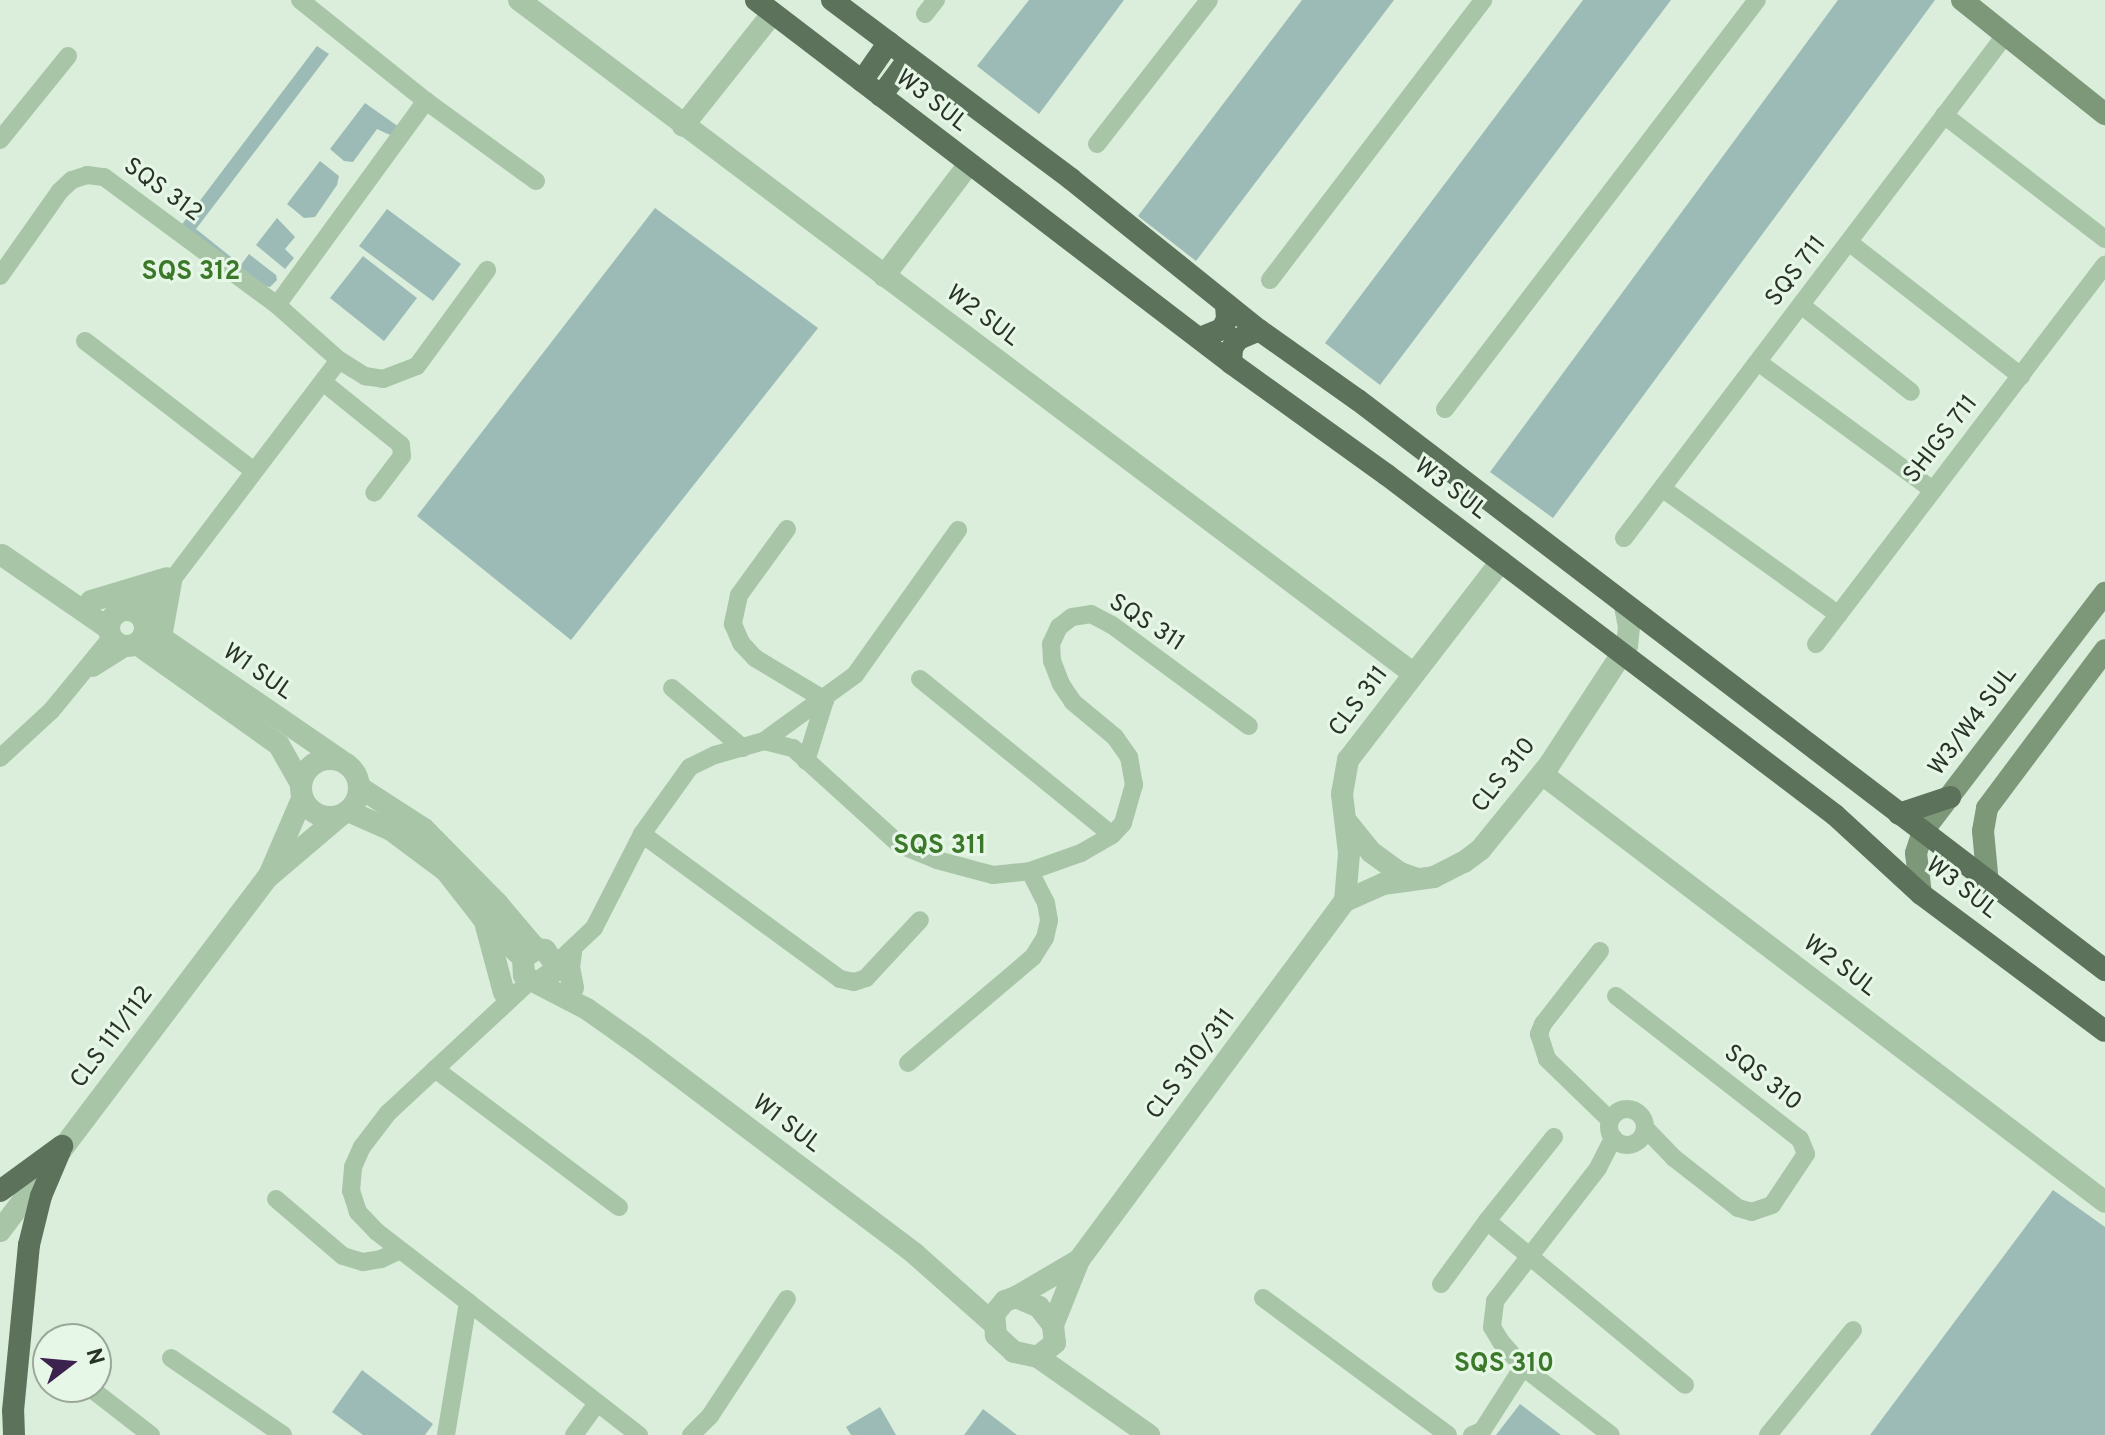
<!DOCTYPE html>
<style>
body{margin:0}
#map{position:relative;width:2105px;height:1435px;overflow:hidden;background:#daeedb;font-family:Overpass,sans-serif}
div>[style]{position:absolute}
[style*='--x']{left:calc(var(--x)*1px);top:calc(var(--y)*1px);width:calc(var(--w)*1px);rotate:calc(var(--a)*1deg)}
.green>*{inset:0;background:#9cbbb7}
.minor>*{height:18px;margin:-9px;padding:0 9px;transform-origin:9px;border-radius:9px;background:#a8c5a8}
.minor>.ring{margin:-9px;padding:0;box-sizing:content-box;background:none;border:18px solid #a8c5a8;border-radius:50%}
.tertiary>*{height:22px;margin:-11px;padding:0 11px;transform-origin:11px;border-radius:11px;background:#a8c5a8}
.tertiary>.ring{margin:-11px;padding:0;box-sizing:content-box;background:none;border:22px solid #a8c5a8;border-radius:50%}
.secondary>*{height:22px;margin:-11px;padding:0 11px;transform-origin:11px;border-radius:11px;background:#7d9879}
.primary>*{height:22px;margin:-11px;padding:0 11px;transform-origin:11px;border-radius:11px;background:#5d725a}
span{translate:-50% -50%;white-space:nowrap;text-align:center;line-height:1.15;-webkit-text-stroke:6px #e6f6e7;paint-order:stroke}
.street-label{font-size:24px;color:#293227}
.neighbourhood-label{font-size:26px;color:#3c782a;font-weight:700}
.north{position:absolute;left:32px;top:1323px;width:80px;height:80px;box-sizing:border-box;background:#e6f6e7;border:2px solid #9aa89a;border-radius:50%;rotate:74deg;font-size:22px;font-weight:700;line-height:32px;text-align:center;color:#293227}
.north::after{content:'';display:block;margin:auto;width:28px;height:36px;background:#3c224f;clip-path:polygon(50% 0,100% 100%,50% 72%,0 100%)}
</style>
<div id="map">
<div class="green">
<div style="clip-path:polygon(1029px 0,1124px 0,1039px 114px,977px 66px)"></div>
<div style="clip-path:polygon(1302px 0,1394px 0,1196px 261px,1138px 216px)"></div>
<div style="clip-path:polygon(1583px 0,1671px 0,1380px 385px,1325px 343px)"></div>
<div style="clip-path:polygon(1838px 0,1935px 0,1553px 518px,1490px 472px)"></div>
<div style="clip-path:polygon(317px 46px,329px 54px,196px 229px,241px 265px,249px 254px,276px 275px,277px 280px,270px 287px,261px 285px,180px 227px)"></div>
<div style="clip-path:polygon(365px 103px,399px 127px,390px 135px,377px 129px,353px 162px,344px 161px,330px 149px)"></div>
<div style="clip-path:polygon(320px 161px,339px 176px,337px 185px,315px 217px,304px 218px,287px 204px)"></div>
<div style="clip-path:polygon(655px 208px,818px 328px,571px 640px,417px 516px)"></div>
<div style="clip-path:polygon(387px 209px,461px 264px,433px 301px,359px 246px)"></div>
<div style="clip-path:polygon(277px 218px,295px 237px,285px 249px,294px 258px,285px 269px,256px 245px)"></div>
<div style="clip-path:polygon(363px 256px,417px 298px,384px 341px,330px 298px)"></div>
<div style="clip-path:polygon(2053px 1190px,2105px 1227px,2105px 1435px,1870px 1435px)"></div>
<div style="clip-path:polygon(362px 1370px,433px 1424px,425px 1435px,363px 1435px,332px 1412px)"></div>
<div style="clip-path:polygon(1520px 1404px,1561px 1435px,1496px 1435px)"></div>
<div style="clip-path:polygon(880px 1407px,896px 1435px,851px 1435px,846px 1427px)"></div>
<div style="clip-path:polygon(983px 1409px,1017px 1435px,964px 1435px)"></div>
</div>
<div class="minor">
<div style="--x:300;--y:0;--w:161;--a:38.7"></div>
<div style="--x:426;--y:101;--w:136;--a:36"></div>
<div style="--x:925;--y:14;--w:18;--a:-52"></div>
<div style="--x:1944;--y:115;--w:203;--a:37.6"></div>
<div style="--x:0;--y:140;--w:108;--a:-51"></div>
<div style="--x:1097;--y:144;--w:182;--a:-52.1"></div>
<div style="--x:1850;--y:243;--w:217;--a:37.9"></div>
<div style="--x:0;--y:276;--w:104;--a:-54.8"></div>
<div style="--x:60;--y:191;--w:16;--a:-43"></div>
<div style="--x:72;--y:180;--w:16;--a:-18"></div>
<div style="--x:87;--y:175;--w:17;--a:7"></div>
<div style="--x:104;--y:177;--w:215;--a:36.5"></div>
<div style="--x:277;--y:305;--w:83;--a:41.6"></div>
<div style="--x:339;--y:360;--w:324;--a:127.2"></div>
<div style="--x:1270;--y:280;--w:352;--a:-52.7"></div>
<div style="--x:277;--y:305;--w:253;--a:-53.9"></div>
<div style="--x:1801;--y:305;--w:140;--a:38.3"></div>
<div style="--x:85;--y:341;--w:213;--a:37.6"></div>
<div style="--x:339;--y:360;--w:31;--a:32"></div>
<div style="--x:365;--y:376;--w:18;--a:9"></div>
<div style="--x:383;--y:379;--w:36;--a:-21"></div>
<div style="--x:417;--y:366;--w:119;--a:-53.9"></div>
<div style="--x:1758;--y:362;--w:217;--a:36.2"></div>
<div style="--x:323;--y:382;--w:100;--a:38.9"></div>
<div style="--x:401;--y:445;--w:11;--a:85"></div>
<div style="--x:402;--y:456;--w:46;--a:127.1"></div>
<div style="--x:1445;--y:409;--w:514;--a:-52.66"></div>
<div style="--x:1663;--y:489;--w:216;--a:35.6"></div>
<div style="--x:787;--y:529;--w:82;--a:126"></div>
<div style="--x:739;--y:595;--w:30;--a:102"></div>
<div style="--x:733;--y:624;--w:21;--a:67"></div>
<div style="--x:741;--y:643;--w:21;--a:47"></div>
<div style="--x:755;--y:658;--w:82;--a:31"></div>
<div style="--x:1624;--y:538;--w:632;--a:-52.84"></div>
<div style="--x:126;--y:609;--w:41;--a:-38"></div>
<div style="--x:1816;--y:644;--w:477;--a:-52.7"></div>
<div style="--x:93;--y:668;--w:41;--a:-32.2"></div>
<div style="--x:920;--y:679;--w:247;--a:39.1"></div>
<div style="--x:672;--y:688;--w:93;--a:40.2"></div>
<div style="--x:764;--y:741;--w:112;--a:-36"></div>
<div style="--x:855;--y:675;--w:178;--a:-54.6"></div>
<div style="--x:0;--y:758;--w:69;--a:-42.7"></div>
<div style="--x:51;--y:711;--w:94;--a:-50.6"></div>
<div style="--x:806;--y:761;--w:64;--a:-72.7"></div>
<div style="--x:642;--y:834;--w:245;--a:36.2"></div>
<div style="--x:840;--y:979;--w:14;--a:12"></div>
<div style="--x:854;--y:982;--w:13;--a:-18"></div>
<div style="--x:866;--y:978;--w:79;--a:-47"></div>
<div style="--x:1600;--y:951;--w:93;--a:128"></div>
<div style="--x:1543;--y:1024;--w:11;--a:112"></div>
<div style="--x:1539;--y:1034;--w:26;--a:72"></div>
<div style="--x:1547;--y:1059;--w:88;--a:44.1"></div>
<div style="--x:560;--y:960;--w:47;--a:-43.3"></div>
<div style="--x:594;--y:928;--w:106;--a:-62.9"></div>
<div style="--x:642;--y:834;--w:82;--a:-54.4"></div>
<div style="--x:690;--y:767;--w:28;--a:-26"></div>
<div style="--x:715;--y:755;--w:51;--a:-15.9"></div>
<div style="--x:764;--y:741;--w:30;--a:14"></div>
<div style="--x:793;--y:748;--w:144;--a:42.2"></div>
<div style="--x:900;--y:845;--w:40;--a:22"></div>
<div style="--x:937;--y:860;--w:58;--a:15"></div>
<div style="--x:993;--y:875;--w:37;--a:-6"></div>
<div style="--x:1030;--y:871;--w:54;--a:-19.4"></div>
<div style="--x:1081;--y:853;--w:36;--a:-30"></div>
<div style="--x:1112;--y:835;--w:16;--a:-47"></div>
<div style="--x:1123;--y:823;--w:40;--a:-74"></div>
<div style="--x:1134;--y:785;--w:28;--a:-100"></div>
<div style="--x:1129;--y:757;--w:24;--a:-125"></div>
<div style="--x:1115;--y:737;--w:55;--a:-140.2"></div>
<div style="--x:1073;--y:702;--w:22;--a:-124"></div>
<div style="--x:1061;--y:684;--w:25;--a:-111"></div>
<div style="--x:1052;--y:661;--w:17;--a:-93"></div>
<div style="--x:1051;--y:644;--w:19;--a:-65"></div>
<div style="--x:1059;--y:627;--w:16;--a:-38"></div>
<div style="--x:1072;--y:617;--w:19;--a:-9"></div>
<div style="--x:1091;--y:614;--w:24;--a:28"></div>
<div style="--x:1112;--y:625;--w:170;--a:36.4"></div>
<div style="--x:1616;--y:996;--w:233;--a:37.9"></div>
<div style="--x:1800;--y:1139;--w:16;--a:68"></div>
<div style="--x:1806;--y:1154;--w:61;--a:123.7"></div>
<div style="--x:1772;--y:1205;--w:21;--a:161"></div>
<div style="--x:1752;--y:1212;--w:15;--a:-164"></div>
<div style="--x:1738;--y:1208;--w:81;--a:-142"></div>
<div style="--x:1674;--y:1158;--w:42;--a:-134"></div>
<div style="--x:908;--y:1063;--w:164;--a:-40.3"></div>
<div style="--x:1033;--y:957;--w:22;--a:-58"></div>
<div style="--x:1045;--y:938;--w:18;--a:-77"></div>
<div style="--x:1049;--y:920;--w:17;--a:-100"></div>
<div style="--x:1046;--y:903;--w:36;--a:-117"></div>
<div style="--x:435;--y:1069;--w:230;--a:36.9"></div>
<div class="ring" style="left:1609px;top:1109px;width:18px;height:18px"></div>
<div style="--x:1554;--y:1137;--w:107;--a:128.6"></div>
<div style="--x:1487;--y:1221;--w:257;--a:39.6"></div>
<div style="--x:276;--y:1199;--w:88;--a:40.4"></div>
<div style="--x:343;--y:1256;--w:21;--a:17"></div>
<div style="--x:363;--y:1262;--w:18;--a:-9"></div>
<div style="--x:381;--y:1259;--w:21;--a:-25"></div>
<div style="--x:1441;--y:1284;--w:78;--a:-53.9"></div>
<div style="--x:1263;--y:1298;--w:230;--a:36.5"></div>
<div style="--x:468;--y:1302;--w:217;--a:37.9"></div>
<div style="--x:171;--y:1358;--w:136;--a:34.5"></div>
<div style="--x:1523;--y:1367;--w:33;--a:-131"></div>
<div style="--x:1501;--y:1342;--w:17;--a:-121"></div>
<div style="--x:1492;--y:1327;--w:26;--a:-83"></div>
<div style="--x:1495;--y:1301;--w:168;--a:-52.2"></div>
<div style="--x:1598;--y:1168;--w:34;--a:-63"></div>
<div style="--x:94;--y:1391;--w:72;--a:37.7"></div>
<div style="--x:446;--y:1435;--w:135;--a:-80.6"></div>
<div style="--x:468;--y:1302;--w:115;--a:-142.4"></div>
<div style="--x:377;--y:1232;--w:28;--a:-134"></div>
<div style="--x:358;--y:1212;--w:22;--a:-108"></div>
<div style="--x:351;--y:1191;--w:24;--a:-85"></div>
<div style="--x:353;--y:1167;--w:22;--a:-66"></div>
<div style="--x:362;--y:1147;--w:43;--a:-52.6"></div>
<div style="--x:388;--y:1113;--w:195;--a:-42.9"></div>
<div style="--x:574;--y:1435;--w:39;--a:-54"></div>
<div style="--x:691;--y:1435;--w:27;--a:-45"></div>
<div style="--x:710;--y:1416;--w:140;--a:-56.7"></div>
<div style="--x:1472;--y:1435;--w:11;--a:-22"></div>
<div style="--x:1482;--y:1431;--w:76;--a:-57.4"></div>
<div style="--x:1523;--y:1367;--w:111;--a:37.7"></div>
<div style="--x:1768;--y:1435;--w:135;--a:-51"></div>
</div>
<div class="tertiary">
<div style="--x:519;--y:0;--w:1120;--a:36.98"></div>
<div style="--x:683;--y:126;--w:144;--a:-51.5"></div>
<div style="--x:884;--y:276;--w:141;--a:-52.8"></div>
<div style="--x:2;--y:555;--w:129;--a:34.6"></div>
<div style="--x:91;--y:601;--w:79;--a:-16.8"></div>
<div class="ring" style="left:109px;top:610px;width:14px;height:14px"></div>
<div style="--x:146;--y:627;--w:235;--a:34.4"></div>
<div style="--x:161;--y:637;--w:56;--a:-79.7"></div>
<div style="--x:137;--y:644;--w:174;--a:35.4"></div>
<div style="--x:279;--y:745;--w:45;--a:60.6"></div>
<div class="ring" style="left:301px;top:759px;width:36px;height:36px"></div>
<div style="--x:1542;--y:774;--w:707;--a:37.24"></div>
<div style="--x:359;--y:787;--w:77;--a:32.9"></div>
<div style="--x:424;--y:829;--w:104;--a:45.4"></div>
<div style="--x:497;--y:903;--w:60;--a:49.7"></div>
<div style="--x:348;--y:811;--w:47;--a:23.8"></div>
<div style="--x:391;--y:830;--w:69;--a:36.7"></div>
<div style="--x:446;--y:871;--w:63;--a:52"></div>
<div style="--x:485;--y:921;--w:53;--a:44.2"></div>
<div style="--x:1346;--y:821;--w:40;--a:51"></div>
<div style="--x:1371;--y:852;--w:36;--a:36"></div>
<div style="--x:1400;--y:873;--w:18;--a:19"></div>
<div style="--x:270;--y:873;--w:81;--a:-66.6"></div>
<div style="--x:1345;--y:901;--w:48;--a:-85.2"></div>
<div style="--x:1349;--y:853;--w:59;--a:-96.8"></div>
<div style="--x:1342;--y:794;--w:35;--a:-80"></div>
<div style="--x:1348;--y:760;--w:251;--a:-52.4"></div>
<div style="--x:485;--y:922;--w:73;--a:75"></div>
<div style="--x:571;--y:953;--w:14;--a:98"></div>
<div style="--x:569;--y:967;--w:21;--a:79"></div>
<div style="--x:539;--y:982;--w:17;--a:-36"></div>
<div style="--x:553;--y:972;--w:8;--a:-76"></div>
<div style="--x:555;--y:964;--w:17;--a:-126"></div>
<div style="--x:545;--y:950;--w:9;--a:-174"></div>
<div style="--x:536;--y:949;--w:16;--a:145"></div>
<div style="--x:523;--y:958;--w:17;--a:87"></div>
<div style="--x:524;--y:975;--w:9;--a:36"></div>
<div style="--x:531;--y:980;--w:63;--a:27.4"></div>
<div style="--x:587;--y:1009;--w:67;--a:35.3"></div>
<div style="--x:642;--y:1048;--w:342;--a:37"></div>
<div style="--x:915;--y:1254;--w:104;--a:41.5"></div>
<div style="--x:0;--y:1231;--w:444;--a:-52.9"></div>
<div style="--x:268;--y:877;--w:94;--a:-40.3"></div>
<div style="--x:1016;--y:1297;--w:25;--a:23"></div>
<div style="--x:1039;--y:1307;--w:23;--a:52"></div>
<div style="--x:1053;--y:1325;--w:18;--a:84"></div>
<div style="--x:1055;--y:1343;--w:22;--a:141"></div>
<div style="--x:1038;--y:1357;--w:25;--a:-168"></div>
<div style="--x:1014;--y:1352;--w:25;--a:-137"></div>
<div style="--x:996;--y:1335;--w:21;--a:-95"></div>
<div style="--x:994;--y:1314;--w:17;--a:-50"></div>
<div style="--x:1005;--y:1301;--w:12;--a:-20"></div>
<div style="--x:1016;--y:1297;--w:73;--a:-30.4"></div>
<div style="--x:1053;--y:1325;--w:70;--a:-68.2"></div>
<div style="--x:1079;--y:1260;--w:447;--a:-53.5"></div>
<div style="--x:1345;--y:901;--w:42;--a:-24.1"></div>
<div style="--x:1383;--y:884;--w:51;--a:-7.8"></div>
<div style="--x:1434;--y:877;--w:34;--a:-27"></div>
<div style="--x:1464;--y:862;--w:21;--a:-37"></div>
<div style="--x:1481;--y:849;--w:108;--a:-51"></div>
<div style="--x:1549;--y:765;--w:142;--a:-56.8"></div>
<div style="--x:1627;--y:646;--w:19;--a:-84"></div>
<div style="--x:1629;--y:627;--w:21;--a:-101"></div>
<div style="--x:1038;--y:1357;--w:136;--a:35.1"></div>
</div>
<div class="secondary">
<div style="--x:1962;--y:0;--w:183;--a:38.6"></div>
<div style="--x:1988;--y:884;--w:53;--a:-95.4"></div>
<div style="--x:1983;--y:831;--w:23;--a:-80"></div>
<div style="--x:1987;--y:808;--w:197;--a:-53.2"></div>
<div style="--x:1921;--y:894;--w:41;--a:-97"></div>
<div style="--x:1916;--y:853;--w:23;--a:-72"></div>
<div style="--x:1923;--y:831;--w:300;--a:-52.6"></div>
</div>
<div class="primary">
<div style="--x:756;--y:0;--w:598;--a:37.39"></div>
<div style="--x:1231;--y:363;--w:192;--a:35.7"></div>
<div style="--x:1387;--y:475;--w:562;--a:37.2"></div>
<div style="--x:1835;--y:815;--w:117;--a:42.6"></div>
<div style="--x:1921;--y:894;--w:229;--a:36.7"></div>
<div style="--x:832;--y:0;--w:299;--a:36.8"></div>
<div style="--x:1071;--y:179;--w:241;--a:38.8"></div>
<div style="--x:1259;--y:330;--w:121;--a:35.3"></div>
<div style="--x:1358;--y:400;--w:940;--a:37.35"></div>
<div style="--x:862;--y:81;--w:47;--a:-55.3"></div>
<div style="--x:881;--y:96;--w:47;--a:-53.6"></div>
<div style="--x:1200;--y:338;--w:24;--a:-22"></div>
<div style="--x:1222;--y:329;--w:11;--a:-63"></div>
<div style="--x:1227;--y:319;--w:15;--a:-94"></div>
<div style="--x:1231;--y:363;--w:15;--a:-86"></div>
<div style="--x:1232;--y:348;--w:11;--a:-56"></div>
<div style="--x:1238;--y:339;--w:23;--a:-23"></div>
<div style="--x:1899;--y:814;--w:54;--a:-18.4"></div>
<div style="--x:0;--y:1191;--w:77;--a:-36"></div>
<div style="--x:14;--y:1435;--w:24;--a:-92"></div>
<div style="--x:13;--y:1411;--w:167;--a:-84.5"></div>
<div style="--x:29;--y:1245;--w:50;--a:-76.2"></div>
<div style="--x:41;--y:1196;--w:49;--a:-67.1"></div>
</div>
<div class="street-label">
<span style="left:931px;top:102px;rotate:38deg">W3 SUL</span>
<span style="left:162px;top:191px;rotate:36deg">SQS 312</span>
<span style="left:1797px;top:272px;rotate:-52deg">SQS 711</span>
<span style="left:982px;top:317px;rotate:37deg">W2 SUL</span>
<span style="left:1942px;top:440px;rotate:-52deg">SHIGS 711</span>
<span style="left:1450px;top:490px;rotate:37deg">W3 SUL</span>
<span style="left:1146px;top:624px;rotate:33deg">SQS 311</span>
<span style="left:257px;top:673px;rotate:35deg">W1 SUL</span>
<span style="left:1360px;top:702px;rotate:-53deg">CLS 311</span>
<span style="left:1974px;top:722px;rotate:-53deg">W3/W4 SUL</span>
<span style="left:1505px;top:776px;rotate:-52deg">CLS 310</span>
<span style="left:1961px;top:889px;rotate:38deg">W3 SUL</span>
<span style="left:1839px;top:967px;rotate:37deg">W2 SUL</span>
<span style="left:113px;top:1038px;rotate:-53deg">CLS 111/112</span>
<span style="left:1192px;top:1065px;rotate:-53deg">CLS 310/311</span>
<span style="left:1762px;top:1079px;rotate:38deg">SQS 310</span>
<span style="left:786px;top:1125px;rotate:37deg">W1 SUL</span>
</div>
<div class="neighbourhood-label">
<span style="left:191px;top:273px">SQS 312</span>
<span style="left:940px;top:847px">SQS 311</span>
<span style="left:1504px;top:1365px">SQS 310</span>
</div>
<div class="north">N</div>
</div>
